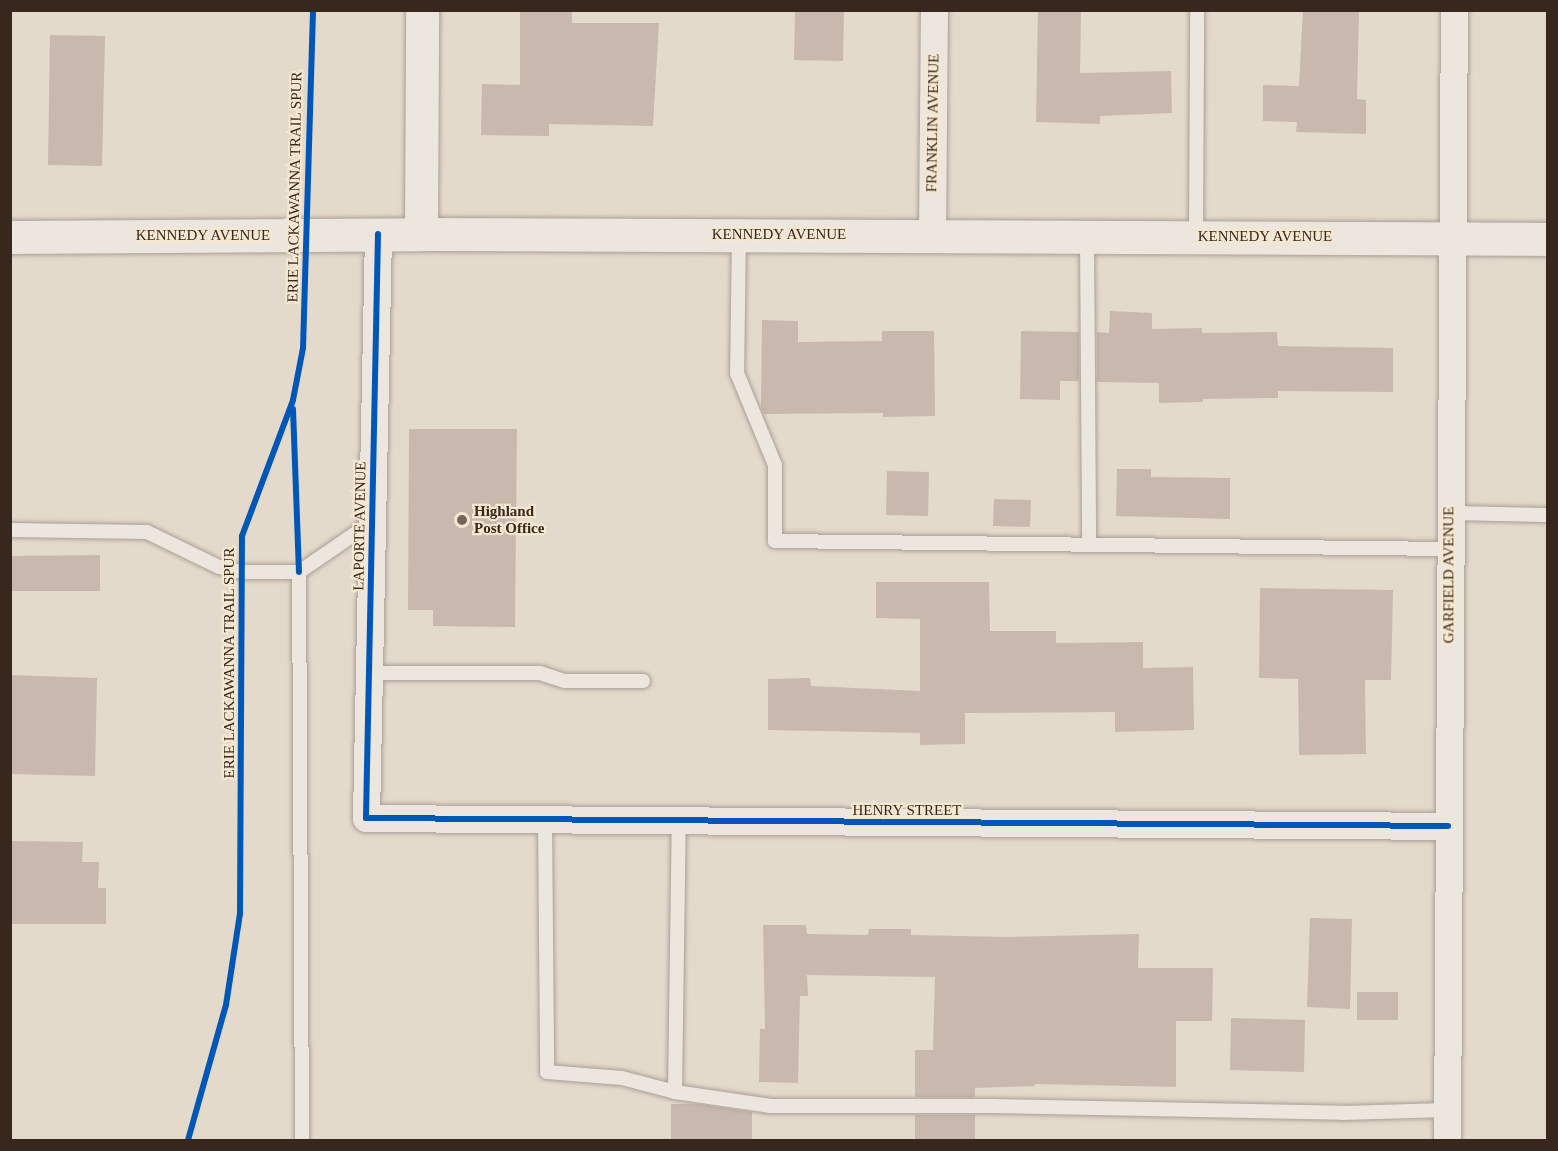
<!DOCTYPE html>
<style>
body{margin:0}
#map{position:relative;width:1558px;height:1151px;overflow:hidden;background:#e4dacc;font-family:"Times New Roman",serif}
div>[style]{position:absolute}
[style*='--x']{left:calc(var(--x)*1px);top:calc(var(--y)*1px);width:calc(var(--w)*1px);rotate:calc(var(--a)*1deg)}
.building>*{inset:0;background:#c8b8ad}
.roads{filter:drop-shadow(0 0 2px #a99f96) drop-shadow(0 0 2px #a99f96)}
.lane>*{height:14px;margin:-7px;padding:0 7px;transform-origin:7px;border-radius:7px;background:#ece6de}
.street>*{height:27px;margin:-13.5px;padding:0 13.5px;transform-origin:13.5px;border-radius:13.5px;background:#ece6de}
.secondary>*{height:33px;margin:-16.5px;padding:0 16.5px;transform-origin:16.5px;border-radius:16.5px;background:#ece6de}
.cycleway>*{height:6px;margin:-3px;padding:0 3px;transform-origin:3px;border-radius:3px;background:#0057b8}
.dots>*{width:16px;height:16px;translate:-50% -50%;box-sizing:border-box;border:3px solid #f6e7d1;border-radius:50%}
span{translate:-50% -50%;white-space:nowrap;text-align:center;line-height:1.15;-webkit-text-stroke:4.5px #f6e7d1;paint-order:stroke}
.street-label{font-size:15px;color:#38271d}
.poi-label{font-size:15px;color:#38271d;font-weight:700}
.left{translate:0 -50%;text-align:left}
.frame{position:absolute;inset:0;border:12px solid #38271d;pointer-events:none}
</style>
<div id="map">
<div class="building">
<div style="clip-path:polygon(520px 10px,572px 10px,572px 23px,659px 23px,653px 126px,549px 124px,549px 136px,481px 135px,482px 84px,520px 85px)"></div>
<div style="clip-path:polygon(795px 10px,844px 10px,843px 61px,794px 60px)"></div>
<div style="clip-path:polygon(1038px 10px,1081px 10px,1080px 73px,1171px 71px,1172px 113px,1100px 116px,1100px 124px,1036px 122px)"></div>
<div style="clip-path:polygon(1303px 10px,1359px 10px,1357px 99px,1366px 100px,1366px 134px,1296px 132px,1297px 122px,1263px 121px,1263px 85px,1299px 86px)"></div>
<div style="clip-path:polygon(50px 35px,105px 36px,102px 166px,48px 165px)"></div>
<div style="clip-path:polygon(1110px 311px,1152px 313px,1152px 329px,1202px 328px,1202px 333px,1277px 332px,1278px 346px,1393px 348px,1393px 392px,1278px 391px,1278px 398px,1203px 399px,1203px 402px,1159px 403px,1159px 383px,1097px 382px,1097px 332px,1109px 333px)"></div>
<div style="clip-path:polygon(762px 320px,798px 321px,798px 342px,882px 341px,882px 331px,934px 331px,935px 416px,883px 417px,883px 413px,764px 414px,761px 407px)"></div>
<div style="clip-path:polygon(1021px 331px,1079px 332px,1079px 381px,1060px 381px,1060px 400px,1020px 399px)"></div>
<div style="clip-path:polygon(409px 429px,517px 429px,515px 627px,433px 626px,433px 610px,408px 610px)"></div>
<div style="clip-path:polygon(1117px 469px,1151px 469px,1151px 477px,1230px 478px,1230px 519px,1116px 516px)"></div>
<div style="clip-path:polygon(887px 471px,929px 472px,928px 516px,886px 515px)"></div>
<div style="clip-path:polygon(994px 499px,1031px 500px,1030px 527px,993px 526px)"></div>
<div style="clip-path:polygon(100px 555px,100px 591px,10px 591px,10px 556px)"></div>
<div style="clip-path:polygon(876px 582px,989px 582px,990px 631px,1056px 631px,1056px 643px,1143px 642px,1143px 668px,1193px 667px,1194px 730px,1115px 732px,1115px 712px,965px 713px,965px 744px,920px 745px,920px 733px,768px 730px,768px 679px,810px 678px,811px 686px,920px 691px,920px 619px,876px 618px)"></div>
<div style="clip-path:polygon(1260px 588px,1393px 590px,1391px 680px,1365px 680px,1366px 754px,1299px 755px,1298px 679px,1259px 678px)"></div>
<div style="clip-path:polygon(10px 675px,97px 678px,95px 776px,10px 774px)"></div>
<div style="clip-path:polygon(10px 841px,83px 842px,82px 862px,99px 862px,98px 888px,106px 888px,106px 924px,10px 924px)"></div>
<div style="clip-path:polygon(1310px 918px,1352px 919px,1350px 1009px,1307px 1007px)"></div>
<div style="clip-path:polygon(763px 925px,806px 925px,807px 934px,868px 935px,869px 929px,911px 929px,911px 935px,1009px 937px,1139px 934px,1138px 968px,1213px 968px,1212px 1021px,1176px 1021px,1176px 1087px,1035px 1084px,1035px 1086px,975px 1088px,975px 1097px,915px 1097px,915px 1050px,933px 1050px,935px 977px,807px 975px,808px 996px,800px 996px,798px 1083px,759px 1082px,760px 1029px,765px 1029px)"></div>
<div style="clip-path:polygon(1357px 992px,1398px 992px,1398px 1020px,1357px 1020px)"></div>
<div style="clip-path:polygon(1231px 1018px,1305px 1020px,1304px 1072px,1230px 1070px)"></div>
<div style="clip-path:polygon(671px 1104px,697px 1104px,752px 1112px,752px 1140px,671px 1140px)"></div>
<div style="clip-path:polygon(915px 1115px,975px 1115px,975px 1140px,915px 1140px)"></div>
</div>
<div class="roads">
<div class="lane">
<div style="--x:739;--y:235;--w:138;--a:90.8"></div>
<div style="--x:737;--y:373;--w:100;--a:67.6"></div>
<div style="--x:775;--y:465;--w:76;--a:90"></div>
<div style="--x:775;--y:541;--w:674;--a:0.68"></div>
<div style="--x:1087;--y:236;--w:309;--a:89.6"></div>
<div style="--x:1196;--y:237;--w:227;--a:-89.7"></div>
<div style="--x:1449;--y:513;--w:99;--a:1.2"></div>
<div style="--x:10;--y:530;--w:137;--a:0.8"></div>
<div style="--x:147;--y:532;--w:80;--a:25.9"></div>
<div style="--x:219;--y:567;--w:24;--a:12"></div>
<div style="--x:242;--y:572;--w:57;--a:0"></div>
<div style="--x:369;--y:673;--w:171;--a:0"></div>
<div style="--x:540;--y:673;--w:26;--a:18"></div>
<div style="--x:565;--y:681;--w:78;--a:0"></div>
<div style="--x:545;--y:820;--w:252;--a:89.5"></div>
<div style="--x:547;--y:1072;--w:75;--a:4.6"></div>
<div style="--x:622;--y:1078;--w:55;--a:14.8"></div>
<div style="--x:675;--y:1092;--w:97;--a:8.3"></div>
<div style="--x:771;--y:1106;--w:221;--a:0"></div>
<div style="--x:992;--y:1106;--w:350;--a:1.1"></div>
<div style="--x:1342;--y:1113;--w:105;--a:-1.6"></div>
<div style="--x:675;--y:1092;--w:271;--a:-89.2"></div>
<div style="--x:302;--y:1140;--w:568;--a:-90.3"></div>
<div style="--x:299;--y:572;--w:88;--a:-34.4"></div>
</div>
<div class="street">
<div style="--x:378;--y:234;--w:584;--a:91.18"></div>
<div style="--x:366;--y:818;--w:1082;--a:0.42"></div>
<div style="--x:932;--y:235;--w:225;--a:-89.5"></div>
<div style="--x:1447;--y:1140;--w:1130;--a:-89.65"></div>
</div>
<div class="secondary">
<div style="--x:421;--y:234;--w:224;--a:-89.7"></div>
<div style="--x:10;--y:237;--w:411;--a:-0.4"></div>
<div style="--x:421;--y:234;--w:1127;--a:0.25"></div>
</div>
</div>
<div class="cycleway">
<div style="--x:378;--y:234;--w:584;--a:91.18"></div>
<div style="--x:366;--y:818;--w:1082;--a:0.42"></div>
<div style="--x:293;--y:409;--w:163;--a:87.9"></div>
<div style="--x:188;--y:1140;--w:140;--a:-74.3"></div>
<div style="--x:226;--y:1005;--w:93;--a:-81.3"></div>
<div style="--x:240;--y:913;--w:377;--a:-89.7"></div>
<div style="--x:242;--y:536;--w:145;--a:-69.4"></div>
<div style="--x:293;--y:400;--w:53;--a:-79.1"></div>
<div style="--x:303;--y:348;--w:338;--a:-88.3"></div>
</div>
<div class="dots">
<div style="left:462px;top:520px;background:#74665a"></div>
</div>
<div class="street-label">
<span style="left:933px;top:123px;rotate:-89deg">FRANKLIN AVENUE</span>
<span style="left:295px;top:187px;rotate:-89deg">ERIE LACKAWANNA TRAIL SPUR</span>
<span style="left:779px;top:235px">KENNEDY AVENUE</span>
<span style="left:203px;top:236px">KENNEDY AVENUE</span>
<span style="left:1265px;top:237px">KENNEDY AVENUE</span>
<span style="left:360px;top:526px;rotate:-89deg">LAPORTE AVENUE</span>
<span style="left:1449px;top:575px;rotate:-90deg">GARFIELD AVENUE</span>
<span style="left:230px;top:663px;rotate:-90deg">ERIE LACKAWANNA TRAIL SPUR</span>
<span style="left:907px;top:811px">HENRY STREET</span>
</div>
<div class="poi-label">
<span class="left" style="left:474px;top:520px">Highland<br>Post Office</span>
</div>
<div class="frame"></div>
</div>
